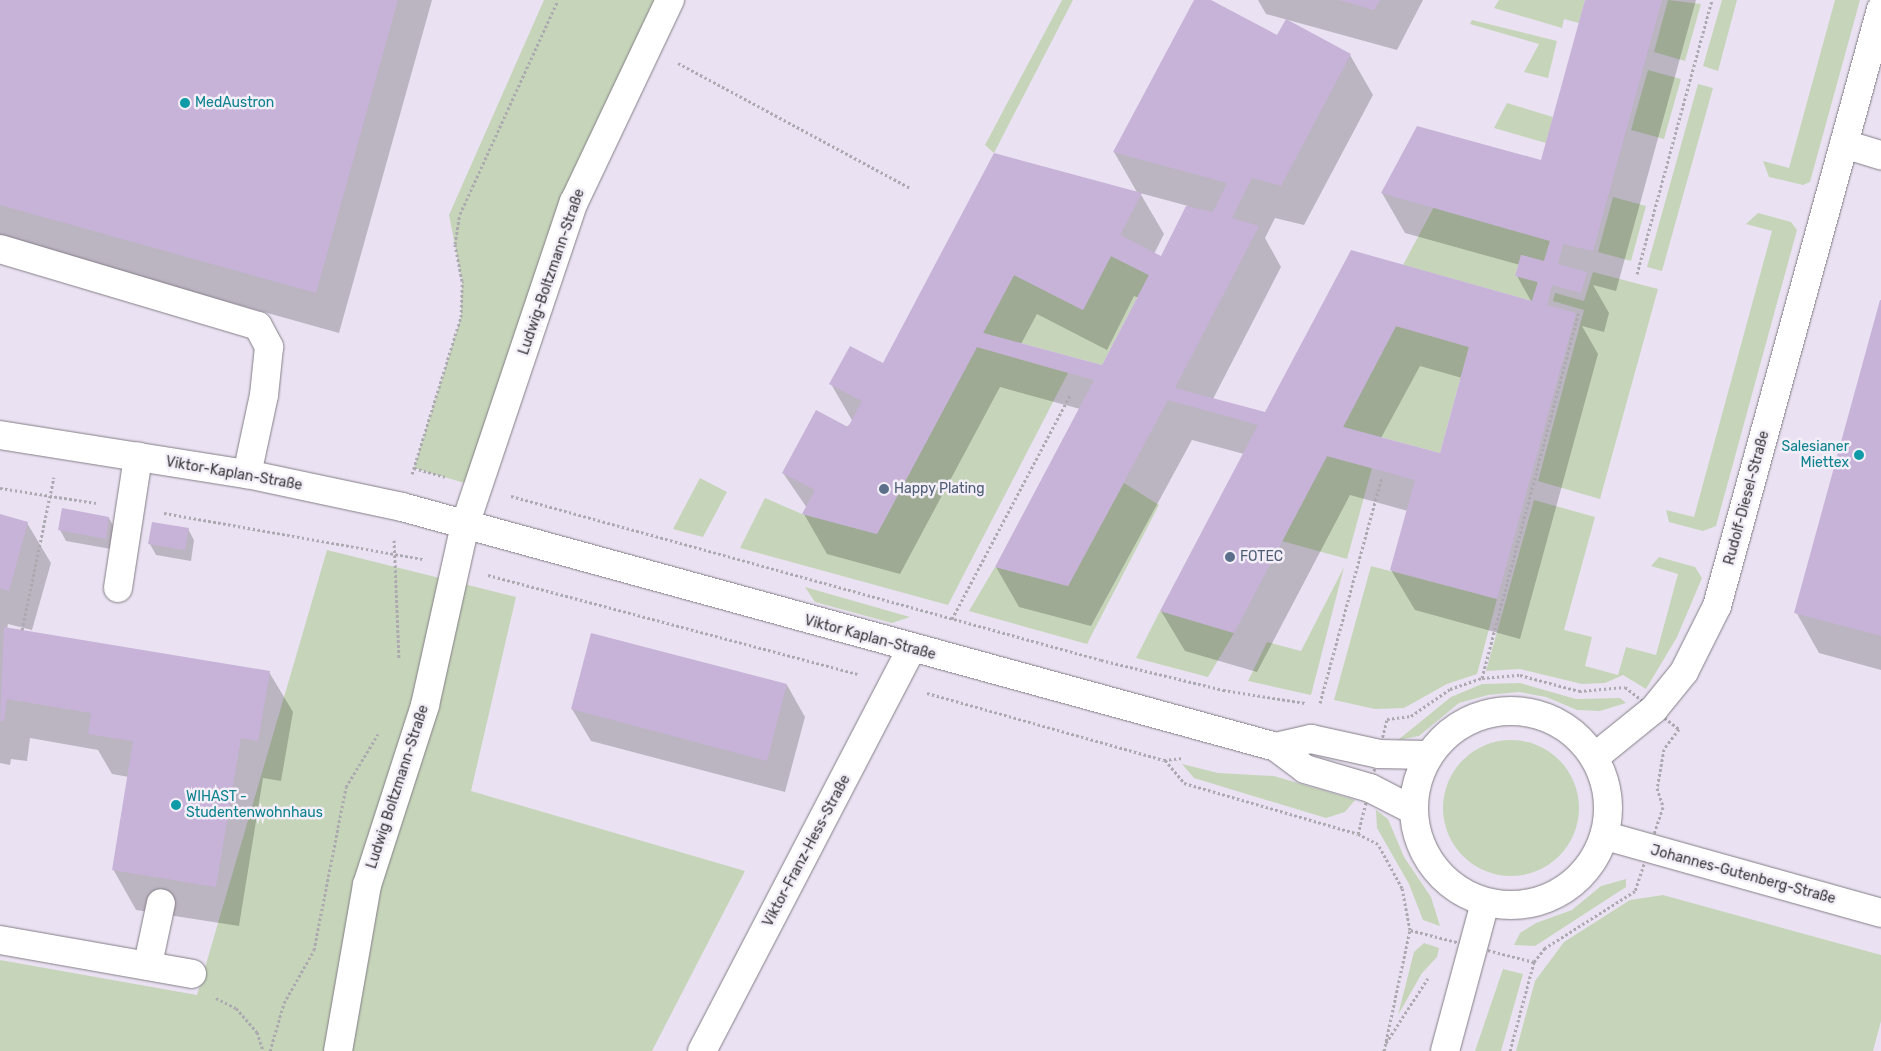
<!DOCTYPE html>
<meta charset="utf-8">
<style>
body{margin:0}
#map{position:relative;width:1881px;height:1051px;overflow:hidden;background:#f3eef8;font-family:Rubik,sans-serif}
div>[style]{position:absolute}
[style*='--x']{left:calc(var(--x)*1px);top:calc(var(--y)*1px);width:calc(var(--w)*1px);rotate:calc(var(--a)*1deg)}
.built>*{inset:0;background:#eae2f2}
.green>*{inset:0;background:#c6d5b9}
.round{border-radius:50%}
.shadow>*{inset:0;background:#0003}
.building>*{inset:0;background:#c7b3d8}
.path>*{height:3px;margin-top:-1.5px;transform-origin:0;background:repeating-linear-gradient(90deg,#ada9b0 0 2.5px,transparent 0 5px)}
.roads{filter:drop-shadow(0 0 1px #837e87) drop-shadow(0 0 1px #837e87)}
.minor>*{height:28px;margin:-14px;padding:0 14px;transform-origin:14px;border-radius:14px;background:#fff}
.minor>.ring{margin:-14px;padding:0;box-sizing:content-box;background:none;border:28px solid #fff;border-radius:50%}
.dots>*{width:14px;height:14px;translate:-50% -50%;box-sizing:border-box;border:2px solid #f3eef8;border-radius:50%}
span{translate:-50% -50%;white-space:nowrap;text-align:center;line-height:1.15;-webkit-text-stroke:5px #f3eef8;paint-order:stroke}
.culture-label{font-size:14px;color:#0d838f}
.left{translate:0 -50%;text-align:left}
.right{translate:-100% -50%;text-align:right}
.street-label{font-size:14px;color:#3a383b}
.service-label{font-size:14px;color:#4e5e75}
</style>
<div id="map">
<div class="built">
<div style="clip-path:polygon(0 0,1881px 0,1881px 1051px,0 1051px)"></div>
</div>
<div class="green">
<div style="clip-path:polygon(544px 0,669px 0,647px 47px,478px 487px,414px 468px,461px 317px,462px 281px,449px 215px)"></div>
<div style="clip-path:polygon(1062px 0,1073px 0,994px 153px,985px 145px)"></div>
<div style="clip-path:polygon(1499px 0,1585px 0,1579px 23px,1564px 19px,1562px 28px,1494px 8px)"></div>
<div style="clip-path:polygon(1668px 0,1701px 4px,1685px 61px,1654px 52px)"></div>
<div style="clip-path:polygon(1722px 0,1737px 0,1718px 71px,1703px 66px)"></div>
<div style="clip-path:polygon(1835px 0,1860px 0,1810px 182px,1803px 185px,1769px 177px,1763px 161px,1789px 168px)"></div>
<div style="clip-path:polygon(1472px 20px,1557px 41px,1548px 78px,1524px 72px,1539px 44px,1470px 24px)"></div>
<div style="clip-path:polygon(1648px 70px,1681px 79px,1664px 139px,1631px 130px)"></div>
<div style="clip-path:polygon(1698px 84px,1713px 88px,1662px 271px,1647px 267px)"></div>
<div style="clip-path:polygon(1507px 103px,1553px 117px,1546px 143px,1494px 128px)"></div>
<div style="clip-path:polygon(1613px 197px,1646px 206px,1631px 261px,1598px 252px)"></div>
<div style="clip-path:polygon(1434px 207px,1550px 241px,1544px 261px,1521px 255px,1515px 276px,1538px 282px,1532px 301px,1403px 265px)"></div>
<div style="clip-path:polygon(1758px 213px,1791px 222px,1797px 230px,1716px 526px,1703px 531px,1669px 522px,1666px 510px,1694px 517px,1772px 231px,1746px 224px)"></div>
<div style="clip-path:polygon(1111px 256px,1149px 275px,1102px 365px,983px 333px,1014px 275px,1083px 310px)"></div>
<div style="clip-path:polygon(1593px 272px,1658px 289px,1600px 499px,1538px 481px,1584px 310px,1553px 301px,1555px 293px,1584px 301px)"></div>
<div style="clip-path:polygon(1396px 326px,1469px 347px,1440px 453px,1343px 427px)"></div>
<div style="clip-path:polygon(977px 347px,1068px 373px,948px 605px,740px 548px,765px 498px,802px 514px,877px 534px)"></div>
<div style="clip-path:polygon(1327px 456px,1372px 468px,1347px 559px,1282px 541px)"></div>
<div style="clip-path:polygon(700px 478px,727px 492px,703px 537px,673px 529px)"></div>
<div style="clip-path:polygon(1124px 483px,1159px 505px,1087px 644px,969px 611px,995px 567px,1068px 586px)"></div>
<div style="clip-path:polygon(1534px 500px,1595px 517px,1564px 630px,1592px 637px,1585px 666px,1618px 675px,1626px 647px,1656px 655px,1678px 574px,1651px 566px,1659px 557px,1695px 567px,1702px 578px,1677px 637px,1646px 689px,1623px 675px,1605px 683px,1582px 684px,1520px 669px,1486px 671px)"></div>
<div style="clip-path:polygon(327px 550px,516px 597px,471px 791px,745px 871px,652px 1051px,0 1051px,0 960px,197px 995px)"></div>
<div style="clip-path:polygon(1371px 566px,1497px 599px,1477px 674px,1447px 684px,1404px 708px,1375px 709px,1334px 700px)"></div>
<div style="clip-path:polygon(1344px 567px,1311px 695px,1248px 681px,1267px 642px,1301px 651px)"></div>
<div style="clip-path:polygon(805px 587px,910px 617px,892px 623px,815px 602px)"></div>
<div style="clip-path:polygon(1160px 611px,1234px 633px,1208px 677px,1136px 658px)"></div>
<div style="clip-path:polygon(1520px 683px,1576px 699px,1620px 698px,1626px 703px,1600px 711px,1577px 710px,1546px 697px,1519px 692px,1488px 695px,1459px 703px,1419px 736px,1398px 740px,1451px 697px,1482px 684px)"></div>
<div class="round" style="left:1443px;top:740px;width:136px;height:136px"></div>
<div style="clip-path:polygon(1182px 764px,1218px 773px,1274px 776px,1355px 800px,1345px 812px,1326px 818px,1194px 778px)"></div>
<div style="clip-path:polygon(1376px 810px,1388px 819px,1404px 857px,1431px 897px,1440px 926px,1423px 920px,1409px 884px,1377px 828px)"></div>
<div style="clip-path:polygon(1626px 879px,1626px 887px,1535px 946px,1514px 945px,1520px 933px,1536px 923px,1572px 910px,1601px 886px)"></div>
<div style="clip-path:polygon(1663px 895px,1881px 955px,1881px 1021px,1873px 1051px,1516px 1051px,1535px 981px,1564px 942px,1630px 900px)"></div>
<div style="clip-path:polygon(1424px 943px,1439px 948px,1437px 957px,1422px 973px,1398px 1015px,1414px 952px)"></div>
<div style="clip-path:polygon(1503px 969px,1523px 974px,1501px 1051px,1475px 1051px)"></div>
</div>
<div class="shadow">
<div style="clip-path:polygon(0 0,432px 0,339px 333px,0 238px)"></div>
<div style="clip-path:polygon(evenodd,1195px 0,1208px 0,1277px 37px,1350px 55px,1373px 95px,1304px 225px,1275px 218px,1265px 238px,1281px 267px,1213px 399px,1266px 414px,1351px 252px,1532px 303px,1517px 276px,1520px 265px,1405px 233px,1382px 193px,1542px 161px,1587px 0,1696px 0,1616px 291px,1593px 285px,1609px 313px,1604px 332px,1582px 326px,1598px 354px,1520px 639px,1415px 610px,1391px 570px,1408px 511px,1350px 495px,1257px 672px,1185px 651px,1161px 611px,1244px 454px,1192px 440px,1091px 626px,1019px 607px,996px 567px,1080px 409px,1000px 387px,900px 574px,827px 554px,804px 514px,807px 508px,783px 473px,853px 422px,831px 384px,883px 365px,995px 154px,1138px 194px,1114px 152px,1195px 0,1140px 193px,1188px 206px,1162px 258px,1154px 254px,1164px 234px,1140px 193px,1195px 0,1134px 296px,1139px 298px,1103px 367px,1021px 344px,1037px 314px,1107px 350px,1134px 296px,1195px 0,1420px 366px,1462px 378px,1441px 455px,1381px 438px,1420px 366px)"></div>
<div style="clip-path:polygon(1258px 0,1423px 0,1397px 50px,1266px 14px)"></div>
<div style="clip-path:polygon(1881px 303px,1881px 670px,1819px 653px,1796px 612px)"></div>
<div style="clip-path:polygon(0 515px,27px 523px,51px 563px,32px 630px,8px 624px,7px 629px,269px 672px,293px 712px,281px 781px,263px 778px,239px 926px,136px 910px,113px 869px,129px 777px,112px 774px,98px 750px,30px 738px,27px 761px,11px 759px,10px 765px,0 763px)"></div>
<div style="clip-path:polygon(109px 518px,115px 529px,111px 549px,66px 541px,60px 530px)"></div>
<div style="clip-path:polygon(188px 529px,194px 540px,191px 561px,156px 555px,150px 544px)"></div>
<div style="clip-path:polygon(787px 685px,805px 717px,785px 792px,591px 741px,572px 709px)"></div>
</div>
<div class="building">
<div style="clip-path:polygon(0 0,398px 0,316px 293px,0 205px)"></div>
<div style="clip-path:polygon(evenodd,1194px 0,1211px 0,1277px 35px,1286px 19px,1351px 54px,1281px 186px,1252px 178px,1232px 218px,1259px 226px,1175px 388px,1265px 412px,1351px 250px,1532px 301px,1538px 282px,1515px 276px,1521px 255px,1544px 261px,1550px 241px,1381px 193px,1417px 126px,1541px 160px,1585px 0,1662px 0,1593px 251px,1563px 244px,1558px 264px,1587px 272px,1581px 293px,1552px 285px,1547px 305px,1576px 313px,1497px 599px,1390px 570px,1415px 480px,1327px 456px,1234px 633px,1160px 611px,1258px 425px,1168px 400px,1068px 586px,995px 567px,1094px 380px,977px 347px,877px 534px,802px 514px,815px 490px,782px 473px,816px 410px,848px 427px,862px 401px,829px 384px,850px 346px,883px 363px,994px 153px,1142px 193px,1120px 235px,1161px 256px,1186px 206px,1213px 212px,1227px 183px,1113px 152px,1194px 0,1111px 256px,1149px 275px,1102px 365px,983px 333px,1014px 275px,1083px 310px,1111px 256px,1194px 0,1396px 326px,1469px 347px,1440px 453px,1343px 427px,1396px 326px)"></div>
<div style="clip-path:polygon(1339px 0,1380px 0,1374px 10px)"></div>
<div style="clip-path:polygon(1880px 300px,1881px 300px,1881px 636px,1794px 613px)"></div>
<div style="clip-path:polygon(62px 508px,109px 517px,106px 539px,58px 530px)"></div>
<div style="clip-path:polygon(0 514px,28px 522px,9px 591px,0 588px)"></div>
<div style="clip-path:polygon(152px 522px,189px 528px,185px 550px,148px 544px)"></div>
<div style="clip-path:polygon(4px 627px,270px 671px,258px 741px,241px 738px,216px 887px,112px 870px,133px 741px,88px 734px,91px 713px,7px 699px,4px 721px,0 721px)"></div>
<div style="clip-path:polygon(591px 633px,787px 684px,767px 761px,571px 709px)"></div>
</div>
<div class="path">
<div style="--x:678;--y:63;--w:264;--a:28.3"></div>
<div style="--x:1637;--y:274;--w:284;--a:-74.7"></div>
<div style="--x:414;--y:468;--w:32;--a:16"></div>
<div style="--x:412;--y:474;--w:164;--a:-72.7"></div>
<div style="--x:461;--y:317;--w:36;--a:-88"></div>
<div style="--x:462;--y:281;--w:38;--a:-101"></div>
<div style="--x:455;--y:244;--w:30;--a:-81"></div>
<div style="--x:460;--y:214;--w:235;--a:-65.4"></div>
<div style="--x:0;--y:488;--w:97;--a:8.9"></div>
<div style="--x:511;--y:496;--w:612;--a:15.53"></div>
<div style="--x:1101;--y:660;--w:126;--a:13.8"></div>
<div style="--x:1223;--y:690;--w:83;--a:9"></div>
<div style="--x:164;--y:513;--w:263;--a:10.1"></div>
<div style="--x:394;--y:540;--w:118;--a:87.6"></div>
<div style="--x:488;--y:575;--w:383;--a:15"></div>
<div style="--x:952;--y:619;--w:255;--a:-62.2"></div>
<div style="--x:22;--y:630;--w:156;--a:-78.2"></div>
<div style="--x:1520;--y:675;--w:61;--a:15.2"></div>
<div style="--x:1579;--y:691;--w:46;--a:-5"></div>
<div style="--x:1625;--y:687;--w:68;--a:37.9"></div>
<div style="--x:1679;--y:729;--w:25;--a:127"></div>
<div style="--x:1664;--y:749;--w:40;--a:100"></div>
<div style="--x:1657;--y:788;--w:20;--a:72"></div>
<div style="--x:1663;--y:807;--w:89;--a:108.4"></div>
<div style="--x:1635;--y:891;--w:107;--a:147.7"></div>
<div style="--x:1545;--y:948;--w:18;--a:128"></div>
<div style="--x:1534;--y:962;--w:128;--a:-165.5"></div>
<div style="--x:1410;--y:930;--w:43;--a:-100.8"></div>
<div style="--x:1402;--y:888;--w:50;--a:-118.6"></div>
<div style="--x:1378;--y:844;--w:22;--a:-153"></div>
<div style="--x:1358;--y:834;--w:119;--a:-75.8"></div>
<div style="--x:1387;--y:719;--w:24;--a:-7"></div>
<div style="--x:1411;--y:716;--w:47;--a:-34.7"></div>
<div style="--x:1450;--y:689;--w:34;--a:-19"></div>
<div style="--x:1482;--y:678;--w:38;--a:-5"></div>
<div style="--x:1482;--y:678;--w:379;--a:-75.2"></div>
<div style="--x:927;--y:693;--w:246;--a:15.8"></div>
<div style="--x:1164;--y:760;--w:18;--a:-6"></div>
<div style="--x:1320;--y:703;--w:234;--a:-74.7"></div>
<div style="--x:1165;--y:760;--w:30;--a:50"></div>
<div style="--x:1184;--y:783;--w:181;--a:16.3"></div>
<div style="--x:216;--y:998;--w:22;--a:27"></div>
<div style="--x:236;--y:1008;--w:32;--a:49"></div>
<div style="--x:257;--y:1032;--w:20;--a:72"></div>
<div style="--x:1386;--y:1043;--w:77;--a:-57.1"></div>
<div style="--x:270;--y:1051;--w:50;--a:-73.7"></div>
<div style="--x:284;--y:1003;--w:61;--a:-60.5"></div>
<div style="--x:314;--y:950;--w:166;--a:-78.9"></div>
<div style="--x:346;--y:787;--w:62;--a:-58.9"></div>
<div style="--x:1384;--y:1051;--w:124;--a:-77.9"></div>
<div style="--x:1510;--y:1051;--w:92;--a:-74.9"></div>
</div>
<div class="roads">
<div class="minor">
<div style="--x:1844;--y:144;--w:39;--a:17"></div>
<div style="--x:0;--y:249;--w:269;--a:16.6"></div>
<div style="--x:258;--y:326;--w:24;--a:62"></div>
<div style="--x:269;--y:347;--w:48;--a:95.9"></div>
<div style="--x:264;--y:395;--w:81;--a:102.1"></div>
<div style="--x:0;--y:435;--w:250;--a:9"></div>
<div style="--x:247;--y:474;--w:158;--a:12"></div>
<div style="--x:402;--y:507;--w:906;--a:15.35"></div>
<div style="--x:1276;--y:747;--w:36;--a:37"></div>
<div style="--x:1305;--y:769;--w:68;--a:16.3"></div>
<div style="--x:1370;--y:788;--w:48;--a:27.1"></div>
<div style="--x:118;--y:588;--w:133;--a:-81.3"></div>
<div class="ring" style="left:1414px;top:711px;width:166px;height:166px"></div>
<div style="--x:1276;--y:747;--w:36;--a:-13"></div>
<div style="--x:1311;--y:739;--w:70;--a:12.4"></div>
<div style="--x:1379;--y:754;--w:49;--a:1.2"></div>
<div style="--x:1596;--y:756;--w:75;--a:-39"></div>
<div style="--x:1654;--y:709;--w:48;--a:-51"></div>
<div style="--x:1684;--y:672;--w:74;--a:-63.4"></div>
<div style="--x:1717;--y:606;--w:619;--a:-74.64"></div>
<div style="--x:1606;--y:836;--w:286;--a:15.6"></div>
<div style="--x:0;--y:940;--w:195;--a:10"></div>
<div style="--x:148;--y:964;--w:62;--a:-78"></div>
<div style="--x:338;--y:1051;--w:169;--a:-80.1"></div>
<div style="--x:367;--y:885;--w:189;--a:-72.1"></div>
<div style="--x:425;--y:705;--w:184;--a:-77.5"></div>
<div style="--x:465;--y:525;--w:341;--a:-71.4"></div>
<div style="--x:574;--y:202;--w:224;--a:-64.6"></div>
<div style="--x:702;--y:1051;--w:453;--a:-62.5"></div>
<div style="--x:1445;--y:1051;--w:153;--a:-74.9"></div>
</div>
</div>
<div class="dots">
<div style="left:185px;top:103px;background:#0f9aa8"></div>
<div style="left:1859px;top:455px;background:#0f9aa8"></div>
<div style="left:884px;top:489px;background:#5c6f8a"></div>
<div style="left:1230px;top:557px;background:#5c6f8a"></div>
<div style="left:176px;top:805px;background:#0f9aa8"></div>
</div>
<div class="culture-label">
<span class="left" style="left:195px;top:103px">MedAustron</span>
<span class="right" style="left:1849px;top:455px">Salesianer<br>Miettex</span>
<span class="left" style="left:186px;top:805px">WIHAST -<br>Studentenwohnhaus</span>
</div>
<div class="street-label">
<span style="left:552px;top:272px;rotate:-71deg">Ludwig-Boltzmann-Straße</span>
<span style="left:234px;top:474px;rotate:10deg">Viktor-Kaplan-Straße</span>
<span style="left:1747px;top:498px;rotate:-75deg">Rudolf-Diesel-Straße</span>
<span style="left:870px;top:638px;rotate:15deg">Viktor Kaplan-Straße</span>
<span style="left:398px;top:787px;rotate:-72deg">Ludwig Boltzmann-Straße</span>
<span style="left:807px;top:851px;rotate:-62deg">Viktor-Franz-Hess-Straße</span>
<span style="left:1743px;top:875px;rotate:15deg">Johannes-Gutenberg-Straße</span>
</div>
<div class="service-label">
<span class="left" style="left:894px;top:489px">Happy Plating</span>
<span class="left" style="left:1240px;top:557px">FOTEC</span>
</div>
</div>
